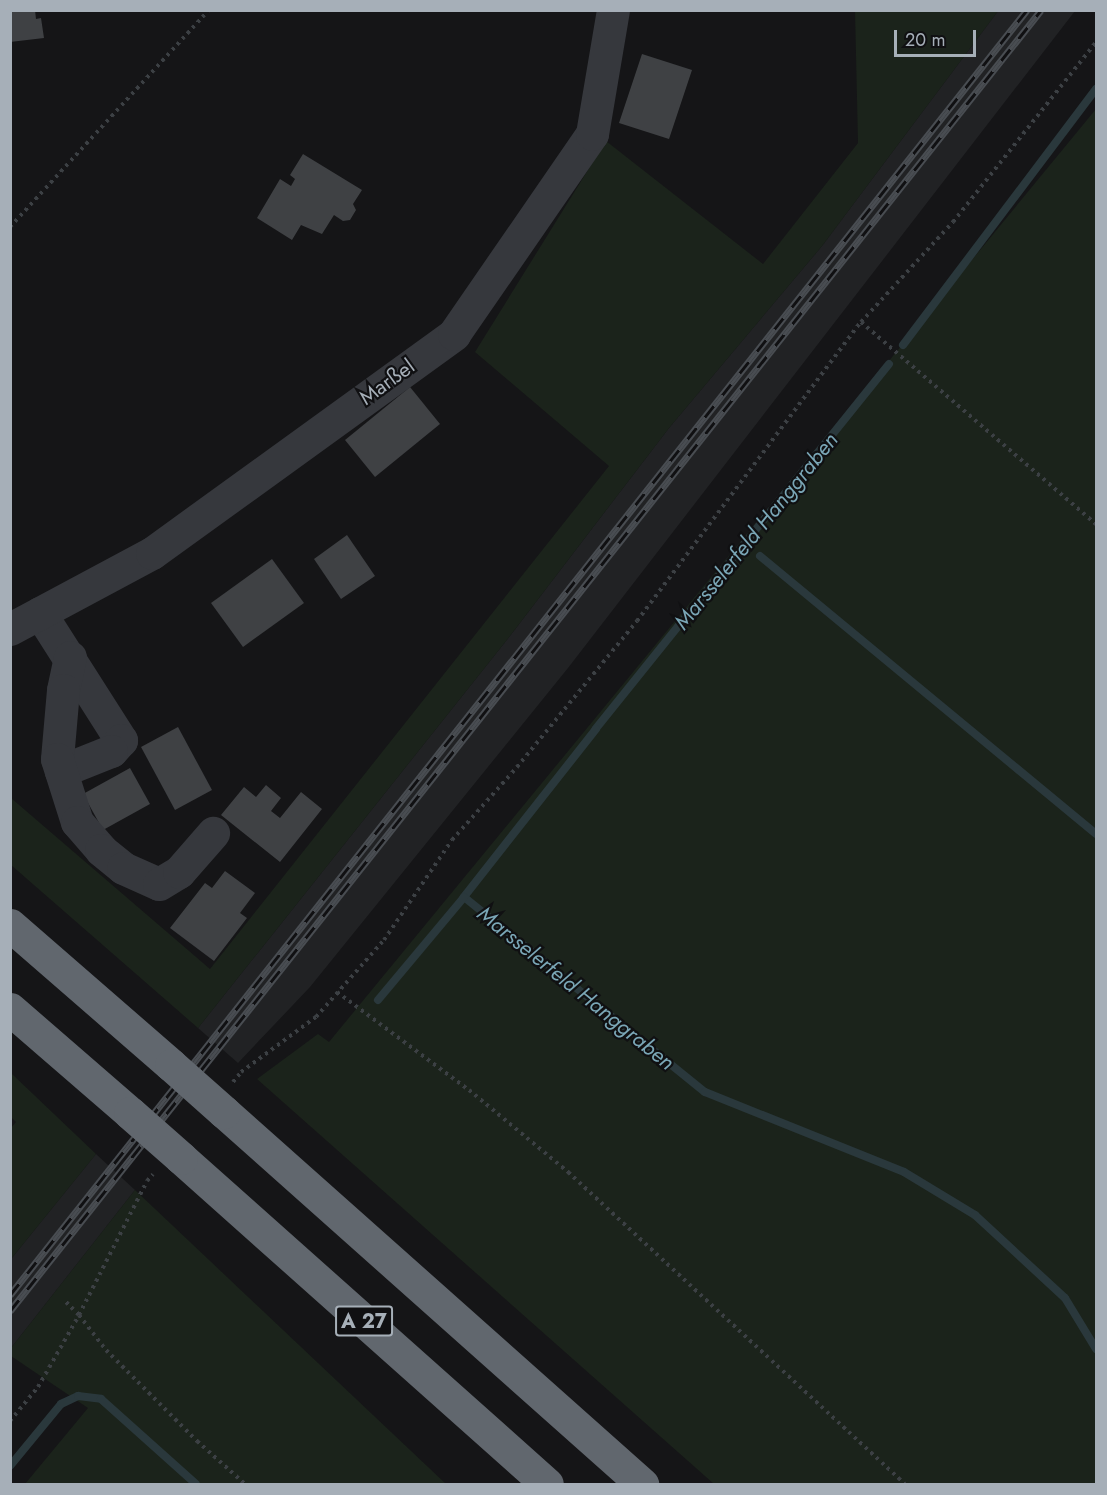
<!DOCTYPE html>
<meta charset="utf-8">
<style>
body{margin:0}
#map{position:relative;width:1107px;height:1495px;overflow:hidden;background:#151517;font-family:Jost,sans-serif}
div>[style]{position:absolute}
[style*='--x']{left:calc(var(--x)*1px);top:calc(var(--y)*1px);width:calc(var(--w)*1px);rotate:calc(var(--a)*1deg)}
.built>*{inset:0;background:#212224}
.green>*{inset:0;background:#1b231b}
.stream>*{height:8px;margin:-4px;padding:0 4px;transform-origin:4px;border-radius:4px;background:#2a383c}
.building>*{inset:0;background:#3f4144}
.path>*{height:4px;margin-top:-2px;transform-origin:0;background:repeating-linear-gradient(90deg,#3c4044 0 3px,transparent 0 7.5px)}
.minor>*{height:33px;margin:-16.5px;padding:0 16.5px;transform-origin:16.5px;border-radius:16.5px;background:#36383d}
.highway>*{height:33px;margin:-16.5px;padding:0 16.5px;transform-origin:16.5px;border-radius:16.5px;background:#61676e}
.rail>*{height:7px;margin-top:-3.5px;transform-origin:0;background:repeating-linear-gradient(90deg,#101012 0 14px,#494d52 0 28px);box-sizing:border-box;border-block:2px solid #494d52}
.highway-bridge>*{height:33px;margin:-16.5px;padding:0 16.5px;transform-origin:16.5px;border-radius:16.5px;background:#61676e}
span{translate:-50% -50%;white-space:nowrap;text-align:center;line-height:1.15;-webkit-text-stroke:4.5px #101012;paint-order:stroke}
.shield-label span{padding:2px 4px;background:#101012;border:2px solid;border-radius:4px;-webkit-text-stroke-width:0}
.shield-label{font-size:20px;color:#a6afb8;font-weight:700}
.street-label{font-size:21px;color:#a6afb8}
.water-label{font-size:22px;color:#7aa6b6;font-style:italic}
.frame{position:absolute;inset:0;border:12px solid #a6afb8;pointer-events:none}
.scale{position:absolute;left:894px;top:30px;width:82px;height:27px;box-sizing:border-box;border:3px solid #a6afb8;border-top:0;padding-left:8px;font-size:18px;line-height:21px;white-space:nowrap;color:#a6afb8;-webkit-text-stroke:4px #101012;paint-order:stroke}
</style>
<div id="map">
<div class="built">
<div style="clip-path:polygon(998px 11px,1075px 11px,568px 668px,310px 987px,238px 1063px,198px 1028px,506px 641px,669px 428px,822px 246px)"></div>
<div style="clip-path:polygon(96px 1154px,135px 1190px,11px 1348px,11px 1259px)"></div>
</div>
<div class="green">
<div style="clip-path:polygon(855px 11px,998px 11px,822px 246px,669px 428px,506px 641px,198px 1028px,11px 865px,11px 798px,210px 969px,609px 466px,475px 352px,606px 141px,763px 264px,858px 143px)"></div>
<div style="clip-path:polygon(1096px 109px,1096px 1484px,714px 1484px,257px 1079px,318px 1034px,329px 1042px)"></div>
<div style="clip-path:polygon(11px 1073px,96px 1154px,11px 1259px,10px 1129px,16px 1122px,11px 1117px)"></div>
<div style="clip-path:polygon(135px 1190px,446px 1484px,25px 1484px,88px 1408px,11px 1356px,11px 1348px)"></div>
</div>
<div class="stream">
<div style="--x:903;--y:345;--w:321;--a:-53"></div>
<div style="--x:889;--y:364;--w:468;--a:128.8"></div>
<div style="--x:596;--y:729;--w:214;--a:128.2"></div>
<div style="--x:464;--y:897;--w:310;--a:39"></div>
<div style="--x:705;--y:1092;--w:214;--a:21.9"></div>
<div style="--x:904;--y:1172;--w:83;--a:31.2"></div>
<div style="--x:975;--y:1215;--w:122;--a:42.7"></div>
<div style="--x:1065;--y:1298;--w:60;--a:58.7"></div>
<div style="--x:760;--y:556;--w:436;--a:39.6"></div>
<div style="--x:378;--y:1000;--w:134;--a:-50.1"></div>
<div style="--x:10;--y:1466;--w:80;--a:-50.6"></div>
<div style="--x:61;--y:1404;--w:19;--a:-25"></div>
<div style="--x:78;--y:1396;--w:23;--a:7"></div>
<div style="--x:101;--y:1399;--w:127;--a:41.8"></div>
</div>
<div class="building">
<div style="clip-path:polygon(10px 10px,35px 10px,36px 19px,41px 18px,44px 38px,10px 42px)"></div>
<div style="clip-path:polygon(642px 54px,692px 70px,669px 139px,619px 123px)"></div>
<div style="clip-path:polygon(303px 154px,362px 190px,353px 204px,356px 210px,350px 220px,343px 221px,334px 215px,322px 234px,301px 225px,292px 240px,257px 218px,280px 179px,291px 186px,295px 179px,290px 175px)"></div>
<div style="clip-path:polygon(410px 387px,440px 424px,375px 477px,345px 440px)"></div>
<div style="clip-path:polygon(347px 535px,375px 576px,341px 599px,314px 559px)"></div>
<div style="clip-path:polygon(272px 559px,304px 603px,243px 647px,211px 603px)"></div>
<div style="clip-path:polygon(178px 727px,212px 790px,175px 810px,141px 747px)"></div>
<div style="clip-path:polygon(130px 768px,150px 804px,103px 830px,83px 794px)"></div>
<div style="clip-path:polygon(266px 785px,281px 798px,271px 811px,280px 818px,301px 792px,322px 809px,280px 862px,221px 815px,244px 787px,256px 797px)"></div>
<div style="clip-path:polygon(225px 871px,255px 893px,240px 913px,247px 918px,214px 961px,170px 928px,205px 883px,212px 888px)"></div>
</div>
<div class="path">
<div style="--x:10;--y:227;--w:294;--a:-47.5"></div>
<div style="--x:861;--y:322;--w:310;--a:40.7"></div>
<div style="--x:337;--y:992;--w:164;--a:36.6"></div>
<div style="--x:469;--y:1090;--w:129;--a:39.6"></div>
<div style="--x:568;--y:1172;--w:459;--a:42.8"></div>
<div style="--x:233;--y:1082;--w:13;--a:-51"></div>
<div style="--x:241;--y:1072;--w:93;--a:-36.3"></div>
<div style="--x:316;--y:1017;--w:103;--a:-48.6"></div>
<div style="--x:384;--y:940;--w:121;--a:-55.8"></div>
<div style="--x:452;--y:840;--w:98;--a:-48.3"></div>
<div style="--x:517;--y:767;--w:189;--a:-50.6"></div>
<div style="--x:637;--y:621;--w:374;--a:-53.2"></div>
<div style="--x:861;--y:322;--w:136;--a:-47.4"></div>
<div style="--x:953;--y:222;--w:230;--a:-51.5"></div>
<div style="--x:66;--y:1302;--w:18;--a:45"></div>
<div style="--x:79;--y:1315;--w:44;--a:52.4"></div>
<div style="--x:106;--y:1350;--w:129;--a:45"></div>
<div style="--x:197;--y:1441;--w:64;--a:41.9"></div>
<div style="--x:10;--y:1421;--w:44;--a:-50.5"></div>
<div style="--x:38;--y:1387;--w:83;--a:-60.3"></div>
<div style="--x:79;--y:1315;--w:150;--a:-63.1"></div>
<div style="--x:147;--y:1181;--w:9;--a:-49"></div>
</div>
<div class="minor">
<div style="--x:40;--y:613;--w:151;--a:57.5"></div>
<div style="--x:121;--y:740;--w:15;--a:132"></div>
<div style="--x:111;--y:751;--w:54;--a:158.2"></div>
<div style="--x:10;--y:629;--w:161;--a:-28.2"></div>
<div style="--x:152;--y:553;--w:373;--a:-35.9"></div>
<div style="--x:454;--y:334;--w:243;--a:-55.4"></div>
<div style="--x:592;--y:134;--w:126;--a:-80.4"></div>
<div style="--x:70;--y:657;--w:34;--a:102"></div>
<div style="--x:63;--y:690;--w:69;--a:95"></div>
<div style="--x:57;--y:759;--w:66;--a:72.4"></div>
<div style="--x:77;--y:822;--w:37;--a:49"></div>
<div style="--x:101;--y:850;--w:28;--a:39"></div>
<div style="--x:123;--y:868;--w:39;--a:24"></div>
<div style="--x:159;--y:884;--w:23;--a:-31"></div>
<div style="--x:179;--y:872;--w:52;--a:-48.9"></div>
</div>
<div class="highway">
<div style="--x:10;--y:925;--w:213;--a:41"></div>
<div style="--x:10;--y:1009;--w:159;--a:40.9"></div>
<div style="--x:224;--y:1112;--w:560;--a:41.67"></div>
<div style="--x:181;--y:1158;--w:490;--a:41.7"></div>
</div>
<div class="rail">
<div style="--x:10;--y:1295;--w:1639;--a:-51.64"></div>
<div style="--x:10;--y:1311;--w:1660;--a:-51.6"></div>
</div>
<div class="highway-bridge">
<div style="--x:171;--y:1065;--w:71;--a:41.6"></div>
<div style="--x:130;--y:1113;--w:68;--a:41.4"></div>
</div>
<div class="shield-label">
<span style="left:364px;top:1321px">A 27</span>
</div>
<div class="street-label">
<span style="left:387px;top:382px;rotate:-36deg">Marßel</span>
</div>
<div class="water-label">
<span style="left:756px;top:531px;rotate:-51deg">Marsselerfeld Hanggraben</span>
<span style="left:576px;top:988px;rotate:39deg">Marsselerfeld Hanggraben</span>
</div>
<div class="frame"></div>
<div class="scale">20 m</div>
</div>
